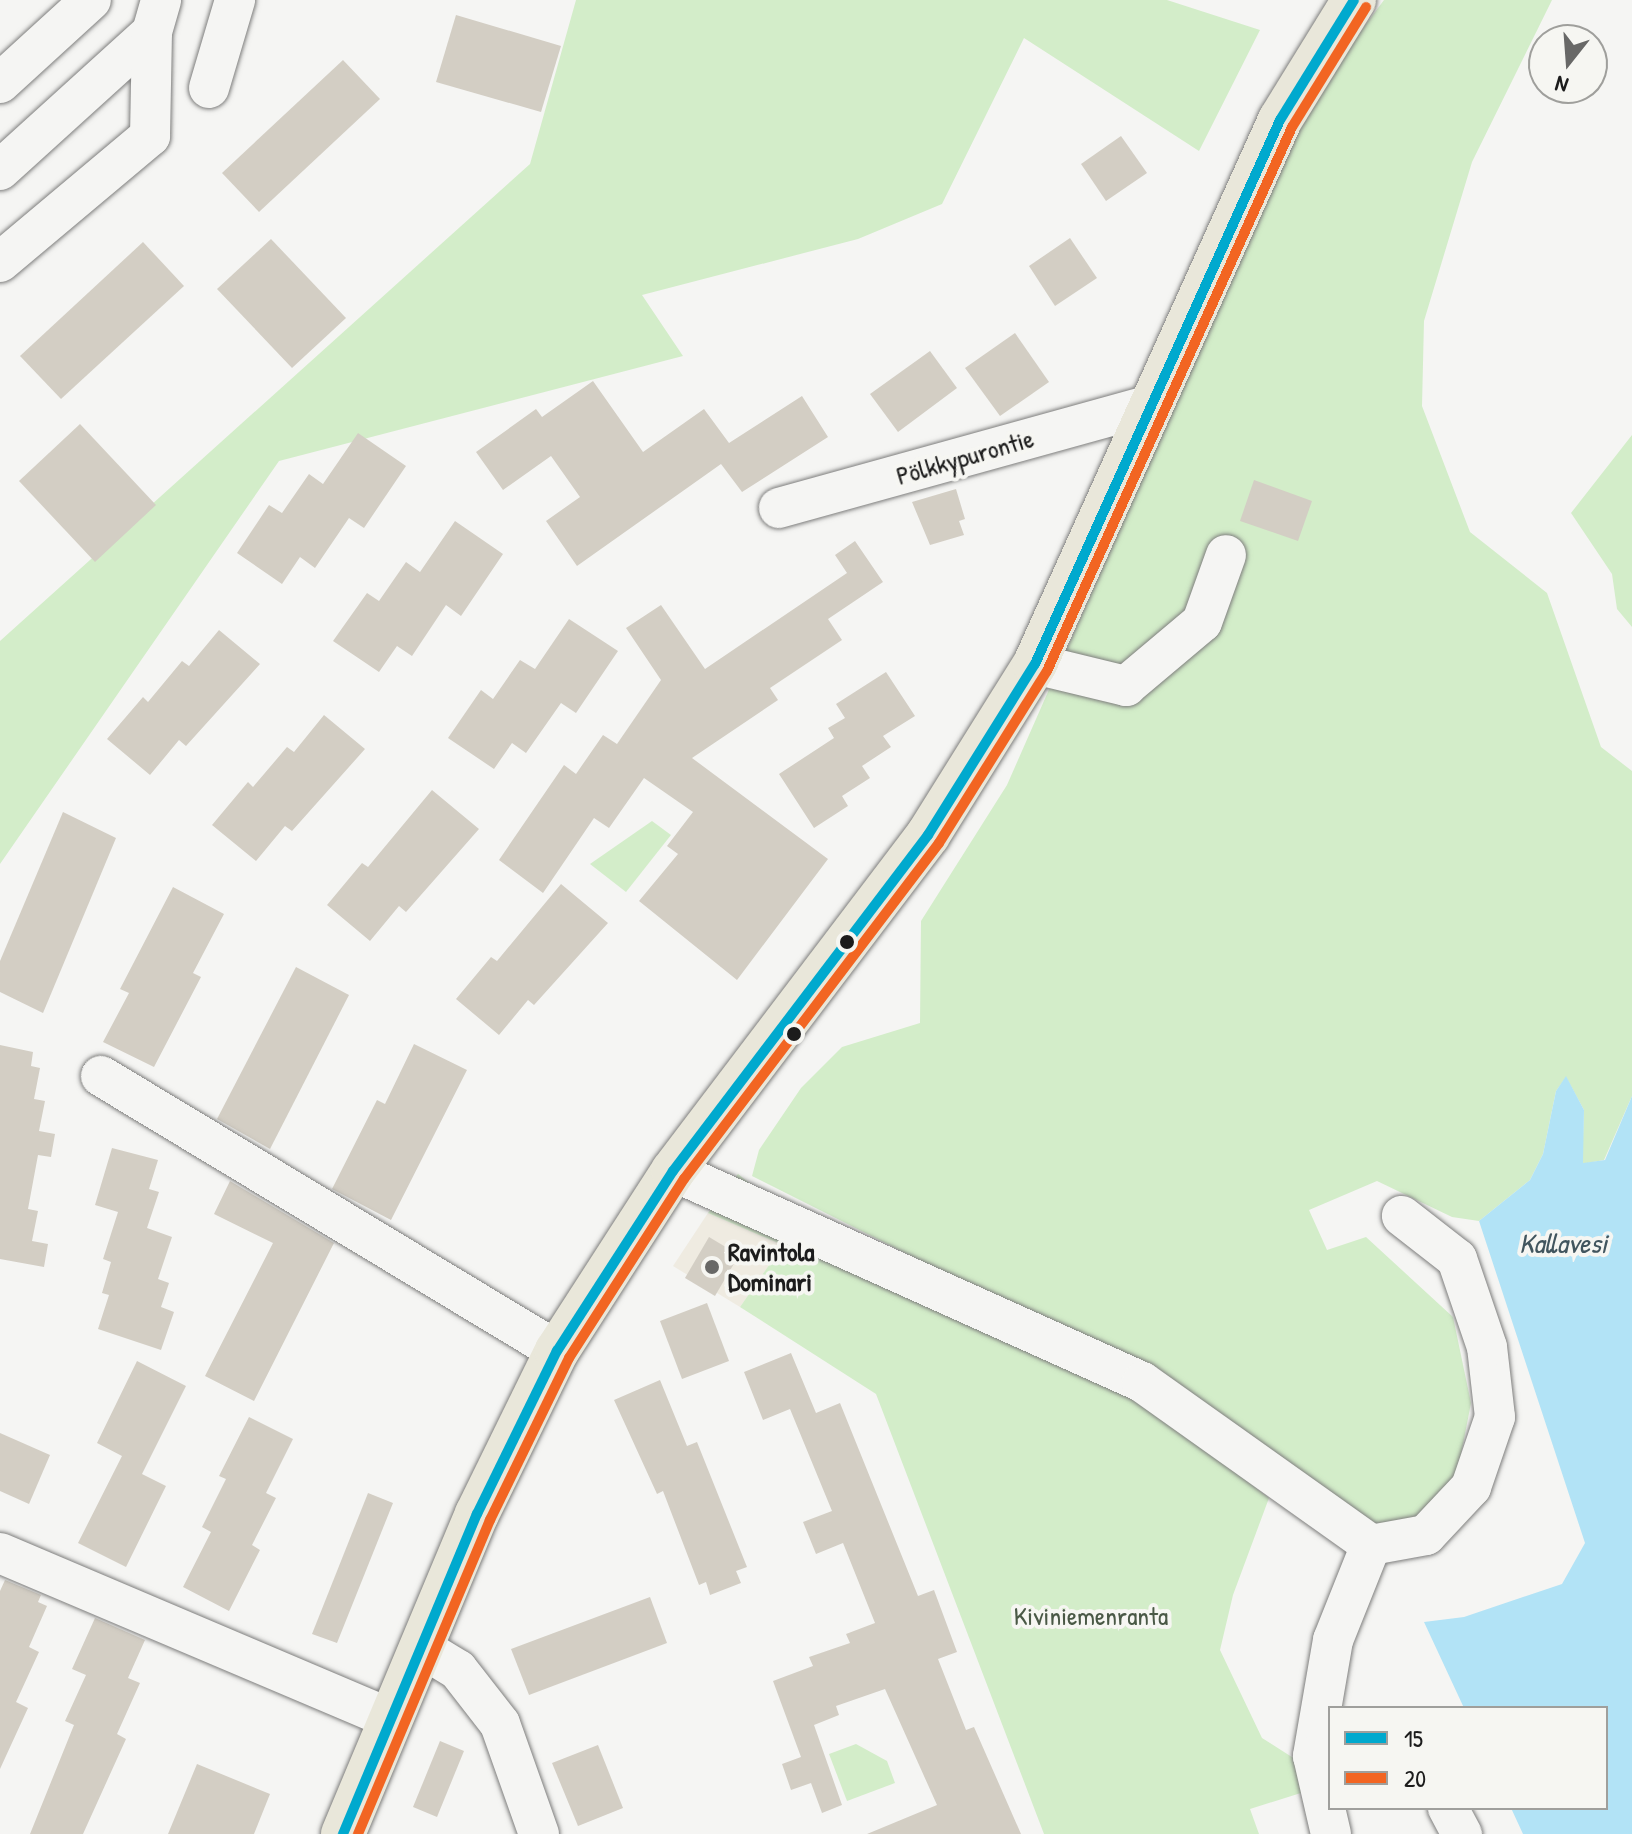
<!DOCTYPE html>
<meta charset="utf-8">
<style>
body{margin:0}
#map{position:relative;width:1632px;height:1834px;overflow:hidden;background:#f5f5f3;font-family:"Patrick Hand",sans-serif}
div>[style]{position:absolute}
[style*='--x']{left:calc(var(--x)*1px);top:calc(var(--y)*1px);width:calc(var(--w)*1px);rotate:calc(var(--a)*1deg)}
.built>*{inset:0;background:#efebe1}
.green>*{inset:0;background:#d3edc9}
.water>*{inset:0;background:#b2e3f6}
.building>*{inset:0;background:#d3cec4}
.roads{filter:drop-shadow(0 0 2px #7e7e7d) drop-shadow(0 0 2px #7e7e7d)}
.minor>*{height:40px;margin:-20px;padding:0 20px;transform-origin:20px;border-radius:20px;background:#f5f5f3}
.major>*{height:44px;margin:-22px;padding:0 22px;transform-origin:22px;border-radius:22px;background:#e9e7da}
.bus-1>*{height:10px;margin:-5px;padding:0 5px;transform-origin:5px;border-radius:5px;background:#00a9ce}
.bus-2>*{height:10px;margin:-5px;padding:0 5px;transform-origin:5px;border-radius:5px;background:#f26522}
.dots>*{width:22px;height:22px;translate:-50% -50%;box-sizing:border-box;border:4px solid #f6f6f2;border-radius:50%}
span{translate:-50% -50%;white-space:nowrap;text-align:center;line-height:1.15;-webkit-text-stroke:8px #f6f6f2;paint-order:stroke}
.street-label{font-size:26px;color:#1c1c1c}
.poi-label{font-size:26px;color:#1c1c1c;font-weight:700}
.left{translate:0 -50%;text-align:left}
.park-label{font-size:26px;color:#4a5946}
.water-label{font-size:28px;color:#41555e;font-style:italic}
.legend{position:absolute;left:1328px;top:1706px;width:280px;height:104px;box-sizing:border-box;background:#f6f6f2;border:2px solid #9f9f9c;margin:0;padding:10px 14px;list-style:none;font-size:24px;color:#1c1c1c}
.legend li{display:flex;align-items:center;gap:16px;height:40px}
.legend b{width:40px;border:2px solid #9f9f9c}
.north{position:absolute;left:1528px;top:24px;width:80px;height:80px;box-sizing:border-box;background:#f6f6f2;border:2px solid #9f9f9c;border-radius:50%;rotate:197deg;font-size:22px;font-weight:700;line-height:32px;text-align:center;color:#1c1c1c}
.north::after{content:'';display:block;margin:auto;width:28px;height:36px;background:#686867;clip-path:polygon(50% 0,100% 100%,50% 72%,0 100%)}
</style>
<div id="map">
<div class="built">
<div style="clip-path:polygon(708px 1213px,784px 1245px,740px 1307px,673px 1266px)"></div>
</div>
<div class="green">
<div style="clip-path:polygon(576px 0,1167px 0,1260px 30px,1199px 151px,1024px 38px,942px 204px,858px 239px,642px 295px,683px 356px,279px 461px,0 864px,0 641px,530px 164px)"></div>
<div style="clip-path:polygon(1384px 0,1552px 0,1472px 162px,1424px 321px,1422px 406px,1470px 532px,1547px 593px,1601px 747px,1632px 771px,1632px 1096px,1604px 1160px,1582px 1164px,1584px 1110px,1566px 1077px,1556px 1091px,1543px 1154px,1530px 1180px,1479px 1221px,1452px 1217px,1377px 1181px,1309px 1210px,1327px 1250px,1366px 1237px,1453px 1317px,1471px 1403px,1458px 1470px,1425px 1514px,1379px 1529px,1142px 1372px,752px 1176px,759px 1150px,801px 1088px,842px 1047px,920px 1023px,921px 921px,1007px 785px,1307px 103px)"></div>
<div style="clip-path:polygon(1632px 435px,1632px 627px,1617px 609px,1612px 574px,1571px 513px)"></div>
<div style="clip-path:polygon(652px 821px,671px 835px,626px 892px,590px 864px)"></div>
<div style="clip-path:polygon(738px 1174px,870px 1279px,1021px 1340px,1161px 1415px,1269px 1498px,1233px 1595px,1220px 1650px,1262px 1738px,1295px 1759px,1304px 1792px,1250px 1809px,1259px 1834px,1044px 1834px,876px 1394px,740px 1307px,783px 1245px,708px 1213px)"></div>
<div style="clip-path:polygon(856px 1744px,887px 1761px,895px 1783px,847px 1801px,829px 1754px)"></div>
</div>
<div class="water">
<div style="clip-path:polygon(1566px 1076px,1584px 1110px,1583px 1163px,1605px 1160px,1632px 1096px,1632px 1834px,1523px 1834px,1511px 1808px,1606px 1808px,1606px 1708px,1464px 1708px,1424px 1622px,1464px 1617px,1562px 1584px,1585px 1543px,1479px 1221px,1530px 1180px,1543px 1154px,1556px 1091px)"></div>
</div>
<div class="building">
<div style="clip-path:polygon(456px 15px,561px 46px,541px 112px,436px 82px)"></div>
<div style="clip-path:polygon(343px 60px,380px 99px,259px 212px,222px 173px)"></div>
<div style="clip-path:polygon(1121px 136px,1147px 173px,1106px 201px,1081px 164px)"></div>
<div style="clip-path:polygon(1070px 238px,1097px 278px,1055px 306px,1029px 266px)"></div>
<div style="clip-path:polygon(271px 239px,346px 318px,292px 368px,217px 289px)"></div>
<div style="clip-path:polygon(143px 242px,184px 286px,61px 399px,20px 356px)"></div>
<div style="clip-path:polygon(1015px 333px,1049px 382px,1000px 416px,965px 368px)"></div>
<div style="clip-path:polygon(930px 351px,957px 388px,898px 432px,870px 394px)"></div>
<div style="clip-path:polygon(593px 381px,643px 452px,704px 409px,729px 443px,802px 396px,828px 437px,742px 492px,721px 464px,577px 566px,546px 521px,580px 497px,551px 456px,503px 490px,476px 452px,536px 409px,542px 417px)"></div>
<div style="clip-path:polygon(80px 424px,156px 505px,95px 562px,19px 481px)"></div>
<div style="clip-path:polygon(358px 433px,406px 466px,364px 528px,349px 518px,315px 568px,300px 557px,282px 584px,237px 553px,269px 505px,282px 513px,309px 474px,323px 484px)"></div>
<div style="clip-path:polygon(1254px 480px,1312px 501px,1298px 541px,1240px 521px)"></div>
<div style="clip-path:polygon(956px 489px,965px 519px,959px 521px,964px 535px,930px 545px,912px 502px)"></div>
<div style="clip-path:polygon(455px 521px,503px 554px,461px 616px,446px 605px,412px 656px,397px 646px,379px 672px,333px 641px,367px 593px,379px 601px,406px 562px,420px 572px)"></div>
<div style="clip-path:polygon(855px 541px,883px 582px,828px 619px,842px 640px,770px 688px,778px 700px,692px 758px,828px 859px,737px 980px,639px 901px,678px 854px,667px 846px,693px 812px,644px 778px,609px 828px,594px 818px,543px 893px,499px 860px,564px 765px,576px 774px,603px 735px,617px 744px,661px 680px,626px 628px,661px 605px,705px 669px,847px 573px,835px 555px)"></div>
<div style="clip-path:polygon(569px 619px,618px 651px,576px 713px,561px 703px,526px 753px,512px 743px,494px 769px,448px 738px,481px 690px,493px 699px,520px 660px,535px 669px)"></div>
<div style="clip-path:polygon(219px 630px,260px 664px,186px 746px,179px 740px,150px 775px,107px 739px,143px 697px,148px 702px,182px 661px,189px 666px)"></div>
<div style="clip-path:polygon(886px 672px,915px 716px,883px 736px,891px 747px,862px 766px,870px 778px,842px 796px,848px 806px,814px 828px,779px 774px,834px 738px,828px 728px,845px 718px,836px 704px)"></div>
<div style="clip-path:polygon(324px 715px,365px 749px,292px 831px,285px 826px,256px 861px,212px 825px,248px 782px,253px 787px,287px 747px,294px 752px)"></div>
<div style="clip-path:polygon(432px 790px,479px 829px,406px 912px,399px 906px,370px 941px,327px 905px,362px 863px,368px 867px)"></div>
<div style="clip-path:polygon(63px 812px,116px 838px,43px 1013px,0 992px,0 961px)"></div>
<div style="clip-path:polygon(561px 884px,608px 923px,534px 1005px,528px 1000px,499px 1035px,456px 999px,491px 957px,497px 961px)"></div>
<div style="clip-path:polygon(173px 887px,224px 914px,193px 973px,201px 977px,154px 1067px,103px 1042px,129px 993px,120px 989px)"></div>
<div style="clip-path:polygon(296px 967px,349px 995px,270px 1149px,217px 1119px)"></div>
<div style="clip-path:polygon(414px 1044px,467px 1070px,391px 1220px,332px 1189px,377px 1100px,385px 1104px)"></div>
<div style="clip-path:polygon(0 1045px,33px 1052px,31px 1066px,40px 1068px,34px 1099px,45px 1101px,39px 1131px,55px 1134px,51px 1157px,38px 1155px,28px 1209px,38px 1211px,32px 1241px,48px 1244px,44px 1267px,0 1259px)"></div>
<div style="clip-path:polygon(112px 1148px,158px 1160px,149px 1189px,159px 1192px,147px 1228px,172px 1237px,158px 1279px,169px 1283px,161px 1307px,174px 1312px,161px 1350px,98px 1329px,109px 1295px,102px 1293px,111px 1262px,103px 1259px,118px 1212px,95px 1205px)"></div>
<div style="clip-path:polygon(230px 1181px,334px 1243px,254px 1401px,205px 1376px,273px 1243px,214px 1214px)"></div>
<div style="clip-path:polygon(709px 1237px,739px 1255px,715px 1296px,685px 1278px)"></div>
<div style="clip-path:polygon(707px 1303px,729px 1361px,682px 1379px,660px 1321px)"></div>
<div style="clip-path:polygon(791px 1353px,816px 1413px,840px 1403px,918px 1596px,934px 1590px,957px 1652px,938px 1659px,966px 1730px,974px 1727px,1021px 1834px,867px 1834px,937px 1805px,885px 1689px,836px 1706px,839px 1715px,814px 1725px,842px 1805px,822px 1813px,811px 1783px,791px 1790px,782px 1764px,801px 1757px,773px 1681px,813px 1666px,809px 1657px,850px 1643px,846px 1634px,875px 1623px,843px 1543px,816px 1554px,803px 1522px,832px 1511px,790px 1409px,763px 1420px,744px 1372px)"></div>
<div style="clip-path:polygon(137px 1361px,186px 1386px,142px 1474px,166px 1486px,126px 1567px,78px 1543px,122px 1456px,97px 1443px)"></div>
<div style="clip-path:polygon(660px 1380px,687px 1446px,697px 1442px,747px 1567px,736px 1571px,741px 1583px,710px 1595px,706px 1582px,699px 1585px,663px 1491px,657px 1494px,614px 1400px)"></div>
<div style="clip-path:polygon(249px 1417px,293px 1439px,266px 1493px,276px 1498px,252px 1545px,260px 1550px,229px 1611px,183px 1587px,211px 1532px,202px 1527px,226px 1479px,219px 1476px)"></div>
<div style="clip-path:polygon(0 1433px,50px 1455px,29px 1504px,0 1491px)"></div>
<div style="clip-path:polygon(368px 1493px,393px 1503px,337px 1643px,312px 1634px)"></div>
<div style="clip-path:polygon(5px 1580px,41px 1595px,38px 1602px,47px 1606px,29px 1647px,39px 1652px,16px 1702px,28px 1708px,0 1769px,0 1591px)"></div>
<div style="clip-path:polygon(650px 1597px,667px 1643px,529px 1695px,511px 1649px)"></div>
<div style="clip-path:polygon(95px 1618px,145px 1640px,128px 1678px,140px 1683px,117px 1734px,126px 1739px,83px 1834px,30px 1834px,74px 1725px,65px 1721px,86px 1675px,72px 1669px)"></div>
<div style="clip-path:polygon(440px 1741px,464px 1751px,437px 1817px,413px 1807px)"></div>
<div style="clip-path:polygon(598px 1745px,623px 1808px,578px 1826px,552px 1763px)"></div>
<div style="clip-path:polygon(197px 1764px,270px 1794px,254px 1834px,168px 1834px)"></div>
</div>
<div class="roads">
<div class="minor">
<div style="--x:0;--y:83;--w:123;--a:-42.4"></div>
<div style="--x:209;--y:88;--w:92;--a:-73.5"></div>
<div style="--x:0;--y:170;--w:205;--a:-42.2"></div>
<div style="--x:152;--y:32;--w:33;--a:-74"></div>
<div style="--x:0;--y:262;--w:196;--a:-40"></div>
<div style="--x:150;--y:136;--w:104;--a:-88.9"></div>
<div style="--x:779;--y:508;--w:386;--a:-15.5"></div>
<div style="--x:1035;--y:664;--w:94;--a:13.6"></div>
<div style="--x:1126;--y:686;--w:99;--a:-40.1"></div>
<div style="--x:1202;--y:622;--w:71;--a:-70.3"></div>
<div style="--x:101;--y:1076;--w:533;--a:31.09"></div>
<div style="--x:673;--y:1171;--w:514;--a:24.22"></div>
<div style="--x:1142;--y:1382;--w:281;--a:35.4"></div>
<div style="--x:1371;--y:1545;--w:102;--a:111.8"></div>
<div style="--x:1333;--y:1640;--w:118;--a:99.8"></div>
<div style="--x:1313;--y:1756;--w:80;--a:77"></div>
<div style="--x:1371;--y:1545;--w:56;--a:-10.3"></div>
<div style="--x:1426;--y:1535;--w:66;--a:-46.8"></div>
<div style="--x:1471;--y:1487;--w:74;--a:-71.1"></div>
<div style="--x:1495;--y:1417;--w:70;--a:-96.5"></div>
<div style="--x:1487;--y:1347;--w:93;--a:-108.8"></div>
<div style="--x:1457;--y:1259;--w:70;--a:-142"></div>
<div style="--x:0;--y:1553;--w:426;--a:23"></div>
<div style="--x:422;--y:1648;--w:42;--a:31.4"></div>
<div style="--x:458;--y:1670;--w:68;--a:52.1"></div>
<div style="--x:500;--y:1724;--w:117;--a:70.5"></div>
<div style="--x:1448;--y:1808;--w:30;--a:62"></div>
</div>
<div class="major">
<div style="--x:343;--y:1834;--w:347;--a:-67.3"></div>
<div style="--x:477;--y:1514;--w:182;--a:-63.9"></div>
<div style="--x:557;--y:1351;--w:214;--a:-57.2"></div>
<div style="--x:673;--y:1171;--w:422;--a:-52.8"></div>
<div style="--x:928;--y:835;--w:202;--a:-58"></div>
<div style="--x:1035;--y:664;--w:597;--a:-65.75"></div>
<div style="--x:1280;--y:120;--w:141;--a:-58.3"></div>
</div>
</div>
<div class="bus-1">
<div style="--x:343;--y:1834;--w:347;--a:-67.3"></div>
<div style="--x:477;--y:1514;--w:182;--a:-63.9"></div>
<div style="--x:557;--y:1351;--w:214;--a:-57.2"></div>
<div style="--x:673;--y:1171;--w:422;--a:-52.8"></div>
<div style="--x:928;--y:835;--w:202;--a:-58"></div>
<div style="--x:1035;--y:664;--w:597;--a:-65.75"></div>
<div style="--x:1280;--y:120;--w:141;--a:-58.3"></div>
</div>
<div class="bus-2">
<div style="--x:358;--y:1834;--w:341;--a:-67.2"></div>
<div style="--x:490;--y:1520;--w:180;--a:-64"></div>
<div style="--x:569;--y:1358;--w:213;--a:-57.3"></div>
<div style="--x:684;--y:1179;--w:422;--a:-52.8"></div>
<div style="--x:939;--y:843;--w:203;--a:-57.9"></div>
<div style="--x:1047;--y:671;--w:597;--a:-65.75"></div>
<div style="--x:1292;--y:127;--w:141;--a:-58.3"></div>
</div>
<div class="dots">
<div style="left:847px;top:942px;background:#1c1c1c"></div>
<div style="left:794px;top:1034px;background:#1c1c1c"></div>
<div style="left:712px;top:1267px;background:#686867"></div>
</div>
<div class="street-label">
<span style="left:965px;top:457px;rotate:-16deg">Pölkkypurontie</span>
</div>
<div class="poi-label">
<span class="left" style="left:728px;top:1267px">Ravintola<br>Dominari</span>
</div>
<div class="park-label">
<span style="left:1091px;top:1616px">Kiviniemenranta</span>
</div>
<div class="water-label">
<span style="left:1563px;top:1243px">Kallavesi</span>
</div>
<ul class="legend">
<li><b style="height:10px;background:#00a9ce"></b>15</li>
<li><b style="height:10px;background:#f26522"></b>20</li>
</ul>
<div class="north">N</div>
</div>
